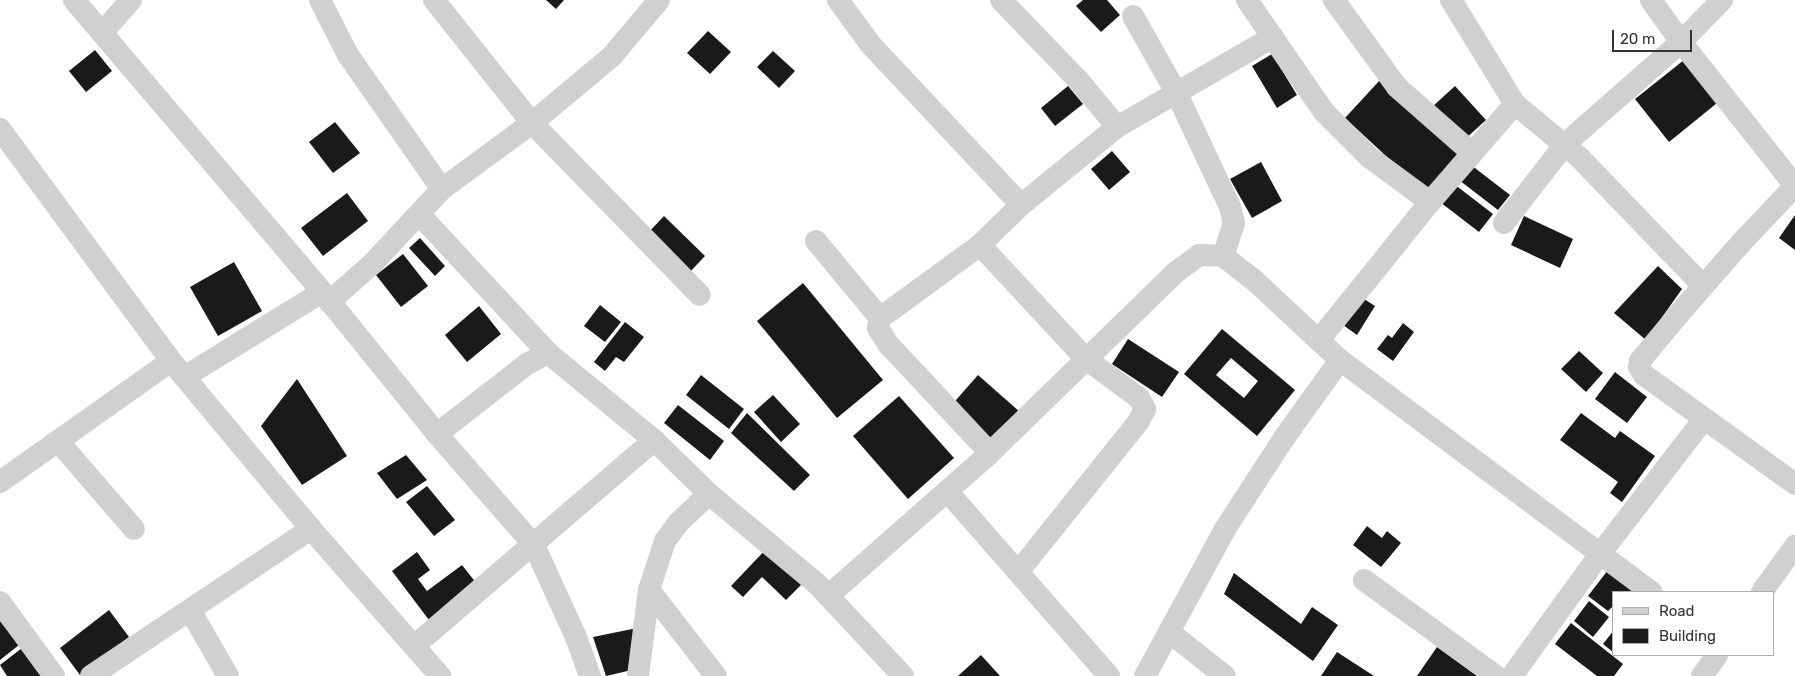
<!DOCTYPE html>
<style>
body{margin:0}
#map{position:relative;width:1795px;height:676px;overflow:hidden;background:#fff;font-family:Rubik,sans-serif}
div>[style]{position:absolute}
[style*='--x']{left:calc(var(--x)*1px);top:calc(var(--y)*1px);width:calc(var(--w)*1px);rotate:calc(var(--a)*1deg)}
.building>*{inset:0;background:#1a1a1a}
.street>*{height:22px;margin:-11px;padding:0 11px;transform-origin:11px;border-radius:11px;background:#d0d0d0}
span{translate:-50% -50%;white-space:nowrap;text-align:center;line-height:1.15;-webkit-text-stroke:5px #fff;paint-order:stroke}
.legend{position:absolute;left:1612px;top:591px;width:162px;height:65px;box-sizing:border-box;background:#fff;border:1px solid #adadad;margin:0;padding:6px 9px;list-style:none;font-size:15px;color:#333}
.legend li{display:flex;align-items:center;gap:10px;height:25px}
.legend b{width:25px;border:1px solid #adadad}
.scale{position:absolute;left:1612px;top:30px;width:80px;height:22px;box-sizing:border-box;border:2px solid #333;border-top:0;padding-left:6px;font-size:15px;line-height:18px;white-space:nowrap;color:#333;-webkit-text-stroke:4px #fff;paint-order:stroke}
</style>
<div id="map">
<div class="building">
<div style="clip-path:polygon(546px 0,564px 0,556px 9px)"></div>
<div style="clip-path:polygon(1083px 0,1107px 0,1120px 15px,1101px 32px,1076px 6px)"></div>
<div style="clip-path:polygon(708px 31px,731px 52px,710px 74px,687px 53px)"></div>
<div style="clip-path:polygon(95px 50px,112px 71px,86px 92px,69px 71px)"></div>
<div style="clip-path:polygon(773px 51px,795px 71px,779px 88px,757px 67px)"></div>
<div style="clip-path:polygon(1272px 54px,1297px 95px,1277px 108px,1252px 66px)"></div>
<div style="clip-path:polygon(1689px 56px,1722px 99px,1669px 142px,1635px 99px)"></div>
<div style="clip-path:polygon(1380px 80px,1463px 157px,1428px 195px,1345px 118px)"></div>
<div style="clip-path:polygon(1068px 86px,1083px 104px,1055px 126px,1041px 108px)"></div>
<div style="clip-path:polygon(1455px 86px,1486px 120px,1463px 141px,1432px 107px)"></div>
<div style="clip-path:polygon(335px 122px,360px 153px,333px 173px,309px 142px)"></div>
<div style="clip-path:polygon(1112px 151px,1130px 172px,1109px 190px,1091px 169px)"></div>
<div style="clip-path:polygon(1261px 162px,1282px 201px,1252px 218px,1230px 179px)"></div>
<div style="clip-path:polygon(1471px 165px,1510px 195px,1498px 210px,1459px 180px)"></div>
<div style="clip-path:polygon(1454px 184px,1493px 214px,1479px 232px,1440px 202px)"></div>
<div style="clip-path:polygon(347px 193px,368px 221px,323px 256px,301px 228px)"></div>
<div style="clip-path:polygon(1795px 215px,1795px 250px,1779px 238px)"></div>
<div style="clip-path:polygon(664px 216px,705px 256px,689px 273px,648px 233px)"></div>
<div style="clip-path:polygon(1524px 216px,1573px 239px,1560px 268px,1511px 245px)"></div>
<div style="clip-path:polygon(420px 238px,445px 266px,435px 276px,409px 248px)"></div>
<div style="clip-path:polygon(403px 254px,428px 286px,401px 307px,376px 275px)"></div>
<div style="clip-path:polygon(234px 262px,262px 311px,218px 336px,190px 287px)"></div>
<div style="clip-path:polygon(1658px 266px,1682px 289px,1646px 340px,1614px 313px)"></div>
<div style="clip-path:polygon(803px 283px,883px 380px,837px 418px,757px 321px)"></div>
<div style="clip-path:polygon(1361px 297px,1375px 306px,1357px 335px,1343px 325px)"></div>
<div style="clip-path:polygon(600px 305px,621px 322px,605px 342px,584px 326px)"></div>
<div style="clip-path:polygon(479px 306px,501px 334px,467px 362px,445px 335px)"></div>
<div style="clip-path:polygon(625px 322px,644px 337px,624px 362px,616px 357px,605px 371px,594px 362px)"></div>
<div style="clip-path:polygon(1403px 323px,1414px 332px,1393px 361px,1377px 349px,1388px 335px,1392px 338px)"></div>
<div style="clip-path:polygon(evenodd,1222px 329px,1295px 390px,1257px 436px,1184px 374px,1222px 329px,1231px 358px,1258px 381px,1244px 398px,1216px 375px,1231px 358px)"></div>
<div style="clip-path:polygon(1128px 339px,1179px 372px,1162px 397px,1112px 364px)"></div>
<div style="clip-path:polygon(1579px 351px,1603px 373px,1586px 392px,1561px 369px)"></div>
<div style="clip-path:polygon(1615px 372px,1647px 397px,1627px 423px,1595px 399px)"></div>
<div style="clip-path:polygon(701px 375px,744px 409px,729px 429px,686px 395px)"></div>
<div style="clip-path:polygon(978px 375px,1020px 412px,991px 444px,949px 408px)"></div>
<div style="clip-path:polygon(297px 379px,347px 456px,302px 485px,261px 426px)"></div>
<div style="clip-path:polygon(773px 395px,800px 424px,781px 442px,754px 412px)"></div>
<div style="clip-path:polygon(899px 396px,954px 458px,908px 499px,853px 436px)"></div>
<div style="clip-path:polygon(678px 405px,724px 441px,710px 460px,664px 423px)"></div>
<div style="clip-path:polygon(747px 413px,810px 475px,794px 491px,731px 433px)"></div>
<div style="clip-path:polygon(1581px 413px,1615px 438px,1620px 431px,1655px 456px,1622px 502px,1610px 493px,1618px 482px,1560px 440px)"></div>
<div style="clip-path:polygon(406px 455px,427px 480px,397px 499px,377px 473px)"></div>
<div style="clip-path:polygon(427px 486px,455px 520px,434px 536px,406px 502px)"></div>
<div style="clip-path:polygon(1367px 526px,1382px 538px,1387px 531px,1401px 543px,1381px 567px,1353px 545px)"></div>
<div style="clip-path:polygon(769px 546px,805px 581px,786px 600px,762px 577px,743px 597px,731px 586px)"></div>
<div style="clip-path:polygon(417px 552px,430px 570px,418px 579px,427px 591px,462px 565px,477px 584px,429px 620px,392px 571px)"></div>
<div style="clip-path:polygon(1608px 570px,1637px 592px,1614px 592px,1614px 605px,1608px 611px,1588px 596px)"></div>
<div style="clip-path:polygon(1234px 573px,1301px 624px,1312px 607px,1338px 625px,1313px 661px,1224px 594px)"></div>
<div style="clip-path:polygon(1589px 601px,1609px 617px,1593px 637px,1574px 621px)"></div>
<div style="clip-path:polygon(109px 610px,129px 637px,80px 675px,60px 648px)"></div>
<div style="clip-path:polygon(0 621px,19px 645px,0 660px)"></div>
<div style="clip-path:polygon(1571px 623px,1623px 664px,1614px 676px,1597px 676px,1555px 644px)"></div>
<div style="clip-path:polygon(642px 627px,636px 669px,606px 676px,593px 637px)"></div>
<div style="clip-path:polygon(1614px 630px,1614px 653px,1603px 644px)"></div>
<div style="clip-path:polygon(1437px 647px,1477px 676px,1417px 676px)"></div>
<div style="clip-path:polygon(22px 648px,44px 676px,7px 676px,0 665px)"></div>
<div style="clip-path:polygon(1337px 652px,1374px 676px,1321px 676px)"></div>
<div style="clip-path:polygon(981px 655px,1000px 676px,958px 676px)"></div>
</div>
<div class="street">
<div style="--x:74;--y:0;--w:370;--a:49.6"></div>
<div style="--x:314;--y:282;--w:196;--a:51"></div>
<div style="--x:437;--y:434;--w:147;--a:48.9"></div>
<div style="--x:534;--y:545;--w:101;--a:65.5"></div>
<div style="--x:576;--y:637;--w:41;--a:70.3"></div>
<div style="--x:320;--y:0;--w:62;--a:63"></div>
<div style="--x:348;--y:55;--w:164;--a:55"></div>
<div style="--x:434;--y:0;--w:157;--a:51.5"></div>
<div style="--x:532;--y:123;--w:240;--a:45.7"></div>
<div style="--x:838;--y:0;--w:56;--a:53.7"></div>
<div style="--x:871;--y:45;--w:219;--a:46.8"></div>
<div style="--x:1001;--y:0;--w:114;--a:46.1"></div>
<div style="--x:1080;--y:82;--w:58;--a:50.6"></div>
<div style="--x:1247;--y:0;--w:136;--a:55.5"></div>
<div style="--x:1324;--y:112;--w:64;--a:45"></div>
<div style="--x:1369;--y:157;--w:76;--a:36.4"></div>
<div style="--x:1334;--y:0;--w:107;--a:54.1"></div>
<div style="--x:1397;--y:87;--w:100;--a:41.3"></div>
<div style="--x:1451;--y:0;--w:122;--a:58.4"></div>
<div style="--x:1515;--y:104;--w:83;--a:39.6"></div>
<div style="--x:1579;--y:157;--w:179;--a:46.1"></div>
<div style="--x:1651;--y:0;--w:52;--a:54.5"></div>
<div style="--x:1681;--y:42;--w:184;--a:51.6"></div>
<div style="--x:1795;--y:186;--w:79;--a:133.5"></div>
<div style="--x:1741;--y:243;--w:86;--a:131.2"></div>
<div style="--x:1684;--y:308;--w:69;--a:129.7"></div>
<div style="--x:1640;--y:361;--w:6;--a:99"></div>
<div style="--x:1639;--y:367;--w:9;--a:58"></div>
<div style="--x:1644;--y:375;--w:186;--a:35.8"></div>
<div style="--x:1133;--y:16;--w:90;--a:60.6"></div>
<div style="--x:1177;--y:94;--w:125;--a:64.9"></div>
<div style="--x:1230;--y:207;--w:16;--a:76"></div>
<div style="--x:1234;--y:223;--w:35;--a:108"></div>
<div style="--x:102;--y:33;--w:44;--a:-48.7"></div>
<div style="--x:0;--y:129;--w:288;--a:53.6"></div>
<div style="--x:171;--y:361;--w:219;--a:50.2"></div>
<div style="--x:311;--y:529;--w:196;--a:48.7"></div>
<div style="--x:419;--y:214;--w:190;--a:47.1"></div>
<div style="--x:1504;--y:223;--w:100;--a:-52.3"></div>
<div style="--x:1565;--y:144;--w:154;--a:-41.3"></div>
<div style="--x:1681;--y:42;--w:59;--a:-45.7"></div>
<div style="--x:816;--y:241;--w:100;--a:50.3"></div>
<div style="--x:980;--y:245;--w:156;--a:47.1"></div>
<div style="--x:1086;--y:359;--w:66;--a:36.3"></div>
<div style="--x:1139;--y:398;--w:13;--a:61"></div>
<div style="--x:1145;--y:409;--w:13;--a:117"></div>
<div style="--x:1139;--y:421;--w:193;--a:128.7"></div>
<div style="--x:329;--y:302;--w:57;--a:-41.5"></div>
<div style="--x:372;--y:264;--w:103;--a:-47"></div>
<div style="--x:442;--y:189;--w:112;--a:-36.3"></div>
<div style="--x:532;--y:123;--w:104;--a:-39.9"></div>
<div style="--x:612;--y:56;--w:73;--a:-50"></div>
<div style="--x:1319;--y:340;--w:177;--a:-51.2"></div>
<div style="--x:1430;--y:202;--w:130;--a:-49.1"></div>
<div style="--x:186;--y:376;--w:160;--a:-31.7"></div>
<div style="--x:437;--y:434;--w:114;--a:-37.9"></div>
<div style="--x:527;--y:364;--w:24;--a:-28"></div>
<div style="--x:548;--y:353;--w:137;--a:39.4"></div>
<div style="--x:654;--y:440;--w:77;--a:44.5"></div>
<div style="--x:709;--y:494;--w:141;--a:39.8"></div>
<div style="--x:817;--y:584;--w:126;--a:46.9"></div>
<div style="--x:58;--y:441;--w:116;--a:49.2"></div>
<div style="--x:990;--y:453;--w:149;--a:-133.1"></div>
<div style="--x:888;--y:344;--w:19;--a:-122"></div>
<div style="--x:878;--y:328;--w:10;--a:-79"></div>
<div style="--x:880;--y:318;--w:124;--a:-36.1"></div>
<div style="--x:980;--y:245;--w:57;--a:-44.3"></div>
<div style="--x:1021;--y:205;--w:124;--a:-39.1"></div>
<div style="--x:1117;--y:127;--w:180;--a:-30"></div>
<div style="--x:0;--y:482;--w:209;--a:-35.3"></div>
<div style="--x:947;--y:491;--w:246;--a:48.8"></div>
<div style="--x:1364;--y:580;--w:163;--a:36"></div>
<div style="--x:649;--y:590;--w:109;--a:52.1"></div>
<div style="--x:1762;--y:592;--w:57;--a:-54.3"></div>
<div style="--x:828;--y:596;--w:216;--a:-41.4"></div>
<div style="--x:990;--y:453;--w:260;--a:-44.2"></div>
<div style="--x:1176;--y:272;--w:29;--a:-36"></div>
<div style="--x:1199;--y:255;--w:24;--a:2"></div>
<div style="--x:1223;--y:256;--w:41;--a:38"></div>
<div style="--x:1255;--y:281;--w:116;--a:42.9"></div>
<div style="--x:1340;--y:360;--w:388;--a:36.7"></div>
<div style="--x:0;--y:602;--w:92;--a:53.9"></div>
<div style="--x:190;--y:610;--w:76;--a:60.1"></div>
<div style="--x:1169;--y:632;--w:71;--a:38.2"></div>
<div style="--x:414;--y:646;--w:316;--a:-40.6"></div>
<div style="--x:91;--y:676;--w:265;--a:-33.8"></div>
<div style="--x:638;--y:676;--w:87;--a:-82.7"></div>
<div style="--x:649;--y:590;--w:52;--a:-71.9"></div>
<div style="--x:665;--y:541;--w:22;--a:-54"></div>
<div style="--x:678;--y:523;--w:42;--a:-43.1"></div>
<div style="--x:1145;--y:676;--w:167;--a:-61.4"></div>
<div style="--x:1225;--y:529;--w:108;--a:-57"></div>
<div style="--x:1284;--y:438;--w:96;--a:-54.3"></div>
<div style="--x:1512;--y:676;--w:150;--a:-54.2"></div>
<div style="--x:1600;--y:554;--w:170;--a:-52.4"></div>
<div style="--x:1702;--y:676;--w:26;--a:-54"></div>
</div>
<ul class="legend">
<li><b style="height:6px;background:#d0d0d0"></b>Road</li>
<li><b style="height:14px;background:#1a1a1a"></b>Building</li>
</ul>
<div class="scale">20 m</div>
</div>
